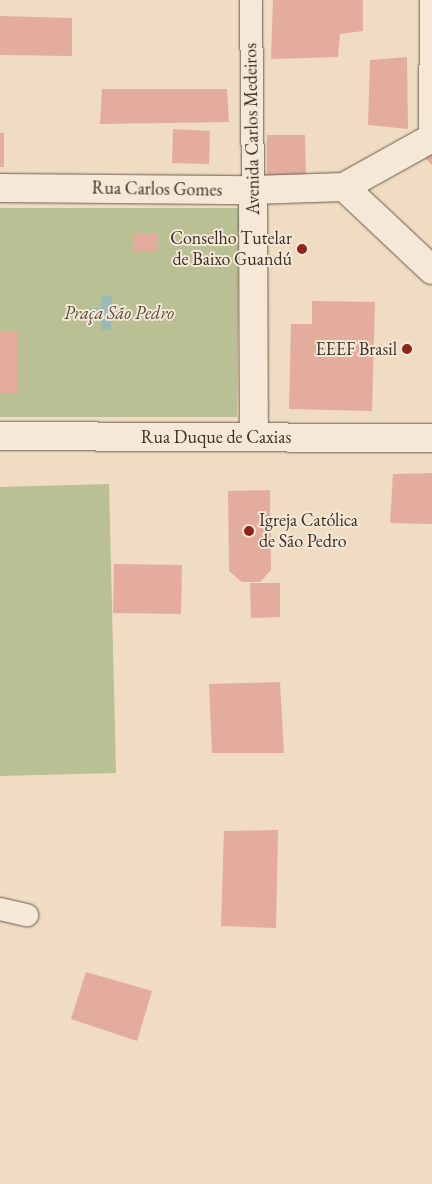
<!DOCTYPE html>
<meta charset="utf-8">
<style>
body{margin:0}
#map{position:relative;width:432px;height:1184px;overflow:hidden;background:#efdcc2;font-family:"EB Garamond",serif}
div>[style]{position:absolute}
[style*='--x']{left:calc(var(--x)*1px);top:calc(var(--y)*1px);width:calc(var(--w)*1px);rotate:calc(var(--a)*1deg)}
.green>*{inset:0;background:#b9c093}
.water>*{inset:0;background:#9abab8}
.building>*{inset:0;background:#e3ac9c}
.roads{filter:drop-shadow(0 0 1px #695a4c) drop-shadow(0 0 1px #695a4c)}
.minor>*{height:22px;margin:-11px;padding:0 11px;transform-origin:11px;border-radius:11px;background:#f5e8d7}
.tertiary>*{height:28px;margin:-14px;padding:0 14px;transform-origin:14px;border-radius:14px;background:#f5e8d7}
.dots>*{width:14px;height:14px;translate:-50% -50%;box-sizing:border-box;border:2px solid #f5e8d7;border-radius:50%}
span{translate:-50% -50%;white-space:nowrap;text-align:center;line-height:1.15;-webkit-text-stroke:4px #f5e8d7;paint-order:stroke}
.street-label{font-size:18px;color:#3c2f25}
.poi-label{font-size:18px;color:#3c2f25}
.right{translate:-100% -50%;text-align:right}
.left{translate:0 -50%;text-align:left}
.park-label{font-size:18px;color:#554c3b;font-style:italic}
</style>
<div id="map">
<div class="green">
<div style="clip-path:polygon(0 208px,239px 208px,237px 417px,0 417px)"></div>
<div style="clip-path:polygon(109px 484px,116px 773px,0 776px,0 487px)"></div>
</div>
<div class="water">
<div style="clip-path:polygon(101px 296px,112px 296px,112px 307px,123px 307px,123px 317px,111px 318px,111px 330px,101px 330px,101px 318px,89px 318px,89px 308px,101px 308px)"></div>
</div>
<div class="building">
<div style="clip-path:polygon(273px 0,363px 0,363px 31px,340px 34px,338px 57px,271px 59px)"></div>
<div style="clip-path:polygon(0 16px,72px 18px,72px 56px,0 55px)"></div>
<div style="clip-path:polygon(407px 57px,408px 129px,368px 125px,370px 60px)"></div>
<div style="clip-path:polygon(102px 89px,227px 89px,229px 122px,100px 124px)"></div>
<div style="clip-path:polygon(173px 129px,210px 131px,209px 164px,172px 163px)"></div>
<div style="clip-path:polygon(0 133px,4px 133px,4px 167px,0 167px)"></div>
<div style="clip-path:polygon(267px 135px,305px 135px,306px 179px,267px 178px)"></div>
<div style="clip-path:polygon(432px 153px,432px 165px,424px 157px)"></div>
<div style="clip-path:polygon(134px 233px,158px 233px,158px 252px,133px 252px)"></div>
<div style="clip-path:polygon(312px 301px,375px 302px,372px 411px,289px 409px,291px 324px,312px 324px)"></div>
<div style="clip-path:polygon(0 331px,18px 331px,18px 393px,0 394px)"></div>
<div style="clip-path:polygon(432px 473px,432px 524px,390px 523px,393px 474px)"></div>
<div style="clip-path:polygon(270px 490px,271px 570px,260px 582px,242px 582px,229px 571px,228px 491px)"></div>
<div style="clip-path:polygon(114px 564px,182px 565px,181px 614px,113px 613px)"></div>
<div style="clip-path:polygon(250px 583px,280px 583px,280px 617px,251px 618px)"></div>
<div style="clip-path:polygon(280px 682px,284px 753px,212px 753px,209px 684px)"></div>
<div style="clip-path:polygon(278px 830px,276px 928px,221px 926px,224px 831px)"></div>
<div style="clip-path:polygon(86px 972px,152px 991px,137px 1041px,71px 1019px)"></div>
</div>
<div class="roads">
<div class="minor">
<div style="--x:251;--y:0;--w:190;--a:89.4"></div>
<div style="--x:430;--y:139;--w:139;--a:-89.6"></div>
<div style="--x:0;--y:909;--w:28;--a:13"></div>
</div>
<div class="tertiary">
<div style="--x:344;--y:187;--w:121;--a:43.3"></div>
<div style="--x:0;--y:188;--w:253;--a:0.5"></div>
<div style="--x:253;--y:190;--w:91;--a:-1.9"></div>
<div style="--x:344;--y:187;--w:101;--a:-29.1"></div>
<div style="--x:253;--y:190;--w:247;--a:89.8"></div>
<div style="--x:0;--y:436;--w:432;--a:0.3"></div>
</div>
</div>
<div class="dots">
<div style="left:302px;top:249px;background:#8f2418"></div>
<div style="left:407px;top:349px;background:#8f2418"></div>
<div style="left:249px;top:531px;background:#8f2418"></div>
</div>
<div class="street-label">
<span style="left:252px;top:129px;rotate:-91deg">Avenida Carlos Medeiros</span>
<span style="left:157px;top:189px;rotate:1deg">Rua Carlos Gomes</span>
<span style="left:216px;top:437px">Rua Duque de Caxias</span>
</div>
<div class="poi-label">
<span class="right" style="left:292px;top:249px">Conselho Tutelar<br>de Baixo Guandú</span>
<span class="right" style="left:397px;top:349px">EEEF Brasil</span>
<span class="left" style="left:259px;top:531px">Igreja Católica<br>de São Pedro</span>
</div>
<div class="park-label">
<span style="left:119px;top:313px">Praça São Pedro</span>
</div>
</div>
